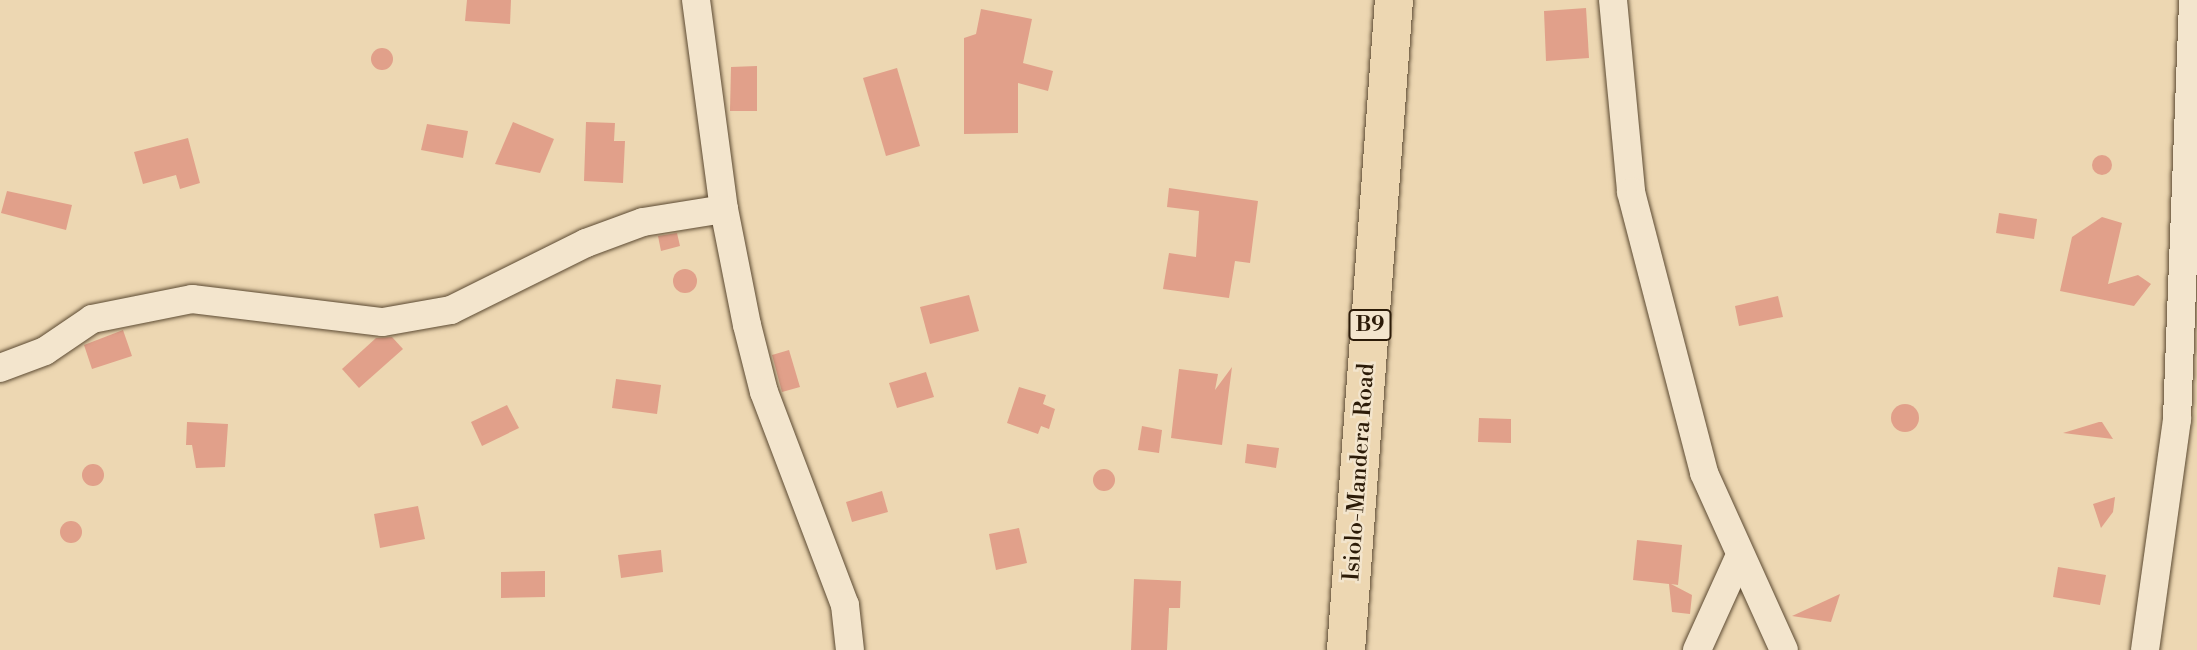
<!DOCTYPE html>
<style>
body{margin:0}
#map{position:relative;width:2197px;height:650px;overflow:hidden;background:#edd7b2;font-family:"Libre Bodoni",serif}
div>[style]{position:absolute}
[style*='--x']{left:calc(var(--x)*1px);top:calc(var(--y)*1px);width:calc(var(--w)*1px);rotate:calc(var(--a)*1deg)}
.building>*{inset:0;background:#e1a08a}
.round{border-radius:50%}
.roads{filter:drop-shadow(0 0 2px #5c4a32) drop-shadow(0 0 2px #5c4a32)}
.street>*{height:28px;margin:-14px;padding:0 14px;transform-origin:14px;border-radius:14px;background:#f3e5cd}
.highway>*{height:38px;margin:-19px;padding:0 19px;transform-origin:19px;border-radius:19px;background:#edd7b2}
span{translate:-50% -50%;white-space:nowrap;text-align:center;line-height:1.15;-webkit-text-stroke:5px #f3e5cd;paint-order:stroke}
.shield-label span{padding:2px 5px;background:#f3e5cd;border:2px solid;border-radius:5px;-webkit-text-stroke-width:0}
.shield-label{font-size:21px;color:#2c1b08;font-weight:700}
.street-label{font-size:23px;color:#2c1b08}
</style>
<div id="map">
<div class="building">
<div style="clip-path:polygon(467px 0,511px 0,510px 24px,465px 21px)"></div>
<div style="clip-path:polygon(1586px 8px,1589px 58px,1546px 61px,1544px 11px)"></div>
<div style="clip-path:polygon(981px 9px,1032px 19px,1023px 63px,1053px 71px,1048px 91px,1018px 83px,1018px 133px,964px 134px,964px 38px,976px 34px)"></div>
<div class="round" style="left:371px;top:48px;width:22px;height:22px"></div>
<div style="clip-path:polygon(757px 66px,757px 111px,730px 111px,731px 67px)"></div>
<div style="clip-path:polygon(897px 68px,920px 146px,886px 156px,863px 78px)"></div>
<div style="clip-path:polygon(513px 122px,554px 139px,540px 173px,495px 164px)"></div>
<div style="clip-path:polygon(586px 122px,615px 123px,614px 141px,625px 141px,623px 183px,584px 181px)"></div>
<div style="clip-path:polygon(427px 124px,468px 131px,463px 158px,421px 150px)"></div>
<div style="clip-path:polygon(188px 138px,200px 183px,180px 189px,176px 175px,143px 184px,134px 152px)"></div>
<div class="round" style="left:2092px;top:155px;width:20px;height:20px"></div>
<div style="clip-path:polygon(1169px 188px,1258px 201px,1250px 263px,1235px 261px,1229px 298px,1163px 289px,1169px 253px,1196px 257px,1199px 211px,1167px 207px)"></div>
<div style="clip-path:polygon(7px 191px,72px 205px,66px 230px,1px 213px)"></div>
<div style="clip-path:polygon(1999px 213px,2037px 219px,2034px 239px,1996px 233px)"></div>
<div style="clip-path:polygon(2102px 217px,2122px 223px,2108px 284px,2138px 275px,2151px 284px,2134px 306px,2060px 291px,2072px 237px)"></div>
<div style="clip-path:polygon(677px 233px,680px 246px,661px 251px,658px 236px)"></div>
<div class="round" style="left:673px;top:269px;width:24px;height:24px"></div>
<div style="clip-path:polygon(969px 295px,979px 331px,930px 344px,920px 307px)"></div>
<div style="clip-path:polygon(1778px 296px,1783px 317px,1739px 326px,1735px 306px)"></div>
<div style="clip-path:polygon(123px 330px,132px 356px,92px 369px,84px 345px)"></div>
<div style="clip-path:polygon(392px 337px,403px 349px,359px 388px,342px 369px,376px 338px)"></div>
<div style="clip-path:polygon(789px 350px,800px 387px,782px 392px,772px 355px)"></div>
<div style="clip-path:polygon(1232px 367px,1222px 445px,1171px 438px,1179px 369px,1218px 374px,1215px 390px)"></div>
<div style="clip-path:polygon(926px 372px,934px 397px,897px 408px,889px 383px)"></div>
<div style="clip-path:polygon(616px 379px,661px 385px,657px 414px,612px 408px)"></div>
<div style="clip-path:polygon(1019px 387px,1046px 395px,1043px 404px,1055px 409px,1049px 429px,1041px 426px,1038px 434px,1007px 423px)"></div>
<div class="round" style="left:1891px;top:404px;width:28px;height:28px"></div>
<div style="clip-path:polygon(507px 405px,519px 428px,482px 446px,471px 422px)"></div>
<div style="clip-path:polygon(1479px 418px,1511px 419px,1511px 443px,1478px 442px)"></div>
<div style="clip-path:polygon(187px 422px,228px 424px,225px 467px,196px 468px,192px 445px,186px 445px)"></div>
<div style="clip-path:polygon(2102px 422px,2113px 439px,2063px 433px,2099px 422px)"></div>
<div style="clip-path:polygon(1142px 426px,1162px 430px,1159px 453px,1138px 450px)"></div>
<div style="clip-path:polygon(1247px 444px,1279px 448px,1276px 468px,1245px 463px)"></div>
<div class="round" style="left:82px;top:464px;width:22px;height:22px"></div>
<div class="round" style="left:1093px;top:469px;width:22px;height:22px"></div>
<div style="clip-path:polygon(882px 491px,888px 512px,852px 522px,846px 502px)"></div>
<div style="clip-path:polygon(2115px 497px,2113px 512px,2101px 528px,2093px 504px)"></div>
<div style="clip-path:polygon(418px 506px,425px 539px,380px 548px,374px 514px)"></div>
<div class="round" style="left:60px;top:521px;width:22px;height:22px"></div>
<div style="clip-path:polygon(1019px 528px,1027px 563px,996px 570px,989px 534px)"></div>
<div style="clip-path:polygon(1637px 540px,1682px 545px,1678px 585px,1671px 584px,1692px 595px,1690px 614px,1672px 612px,1669px 584px,1633px 580px)"></div>
<div style="clip-path:polygon(661px 550px,663px 572px,621px 578px,618px 555px)"></div>
<div style="clip-path:polygon(2058px 567px,2106px 575px,2100px 605px,2053px 597px)"></div>
<div style="clip-path:polygon(545px 571px,545px 597px,501px 598px,501px 572px)"></div>
<div style="clip-path:polygon(1134px 579px,1181px 581px,1180px 608px,1169px 608px,1167px 650px,1131px 650px)"></div>
<div style="clip-path:polygon(1840px 594px,1831px 622px,1792px 616px)"></div>
</div>
<div class="roads">
<div class="street">
<div style="--x:696;--y:0;--w:211;--a:82.4"></div>
<div style="--x:724;--y:209;--w:118;--a:78.8"></div>
<div style="--x:747;--y:325;--w:69;--a:75.8"></div>
<div style="--x:764;--y:392;--w:228;--a:69.2"></div>
<div style="--x:845;--y:605;--w:45;--a:83.7"></div>
<div style="--x:1613;--y:0;--w:193;--a:84.6"></div>
<div style="--x:1631;--y:192;--w:290;--a:75.4"></div>
<div style="--x:1704;--y:473;--w:194;--a:65.7"></div>
<div style="--x:0;--y:368;--w:48;--a:-20.7"></div>
<div style="--x:45;--y:351;--w:57;--a:-34.2"></div>
<div style="--x:92;--y:319;--w:102;--a:-11.3"></div>
<div style="--x:192;--y:299;--w:192;--a:6.9"></div>
<div style="--x:383;--y:322;--w:69;--a:-10"></div>
<div style="--x:451;--y:310;--w:151;--a:-26.4"></div>
<div style="--x:586;--y:243;--w:61;--a:-20.2"></div>
<div style="--x:643;--y:222;--w:82;--a:-9.1"></div>
<div style="--x:1697;--y:650;--w:104;--a:-65.6"></div>
<div style="--x:2145;--y:650;--w:233;--a:-82.1"></div>
<div style="--x:2177;--y:419;--w:419;--a:-87.8"></div>
</div>
<div class="highway">
<div style="--x:1346;--y:650;--w:652;--a:-85.78"></div>
</div>
</div>
<div class="shield-label">
<span style="left:1370px;top:325px">B9</span>
</div>
<div class="street-label">
<span style="left:1359px;top:472px;rotate:-86deg">Isiolo-Mandera Road</span>
</div>
</div>
